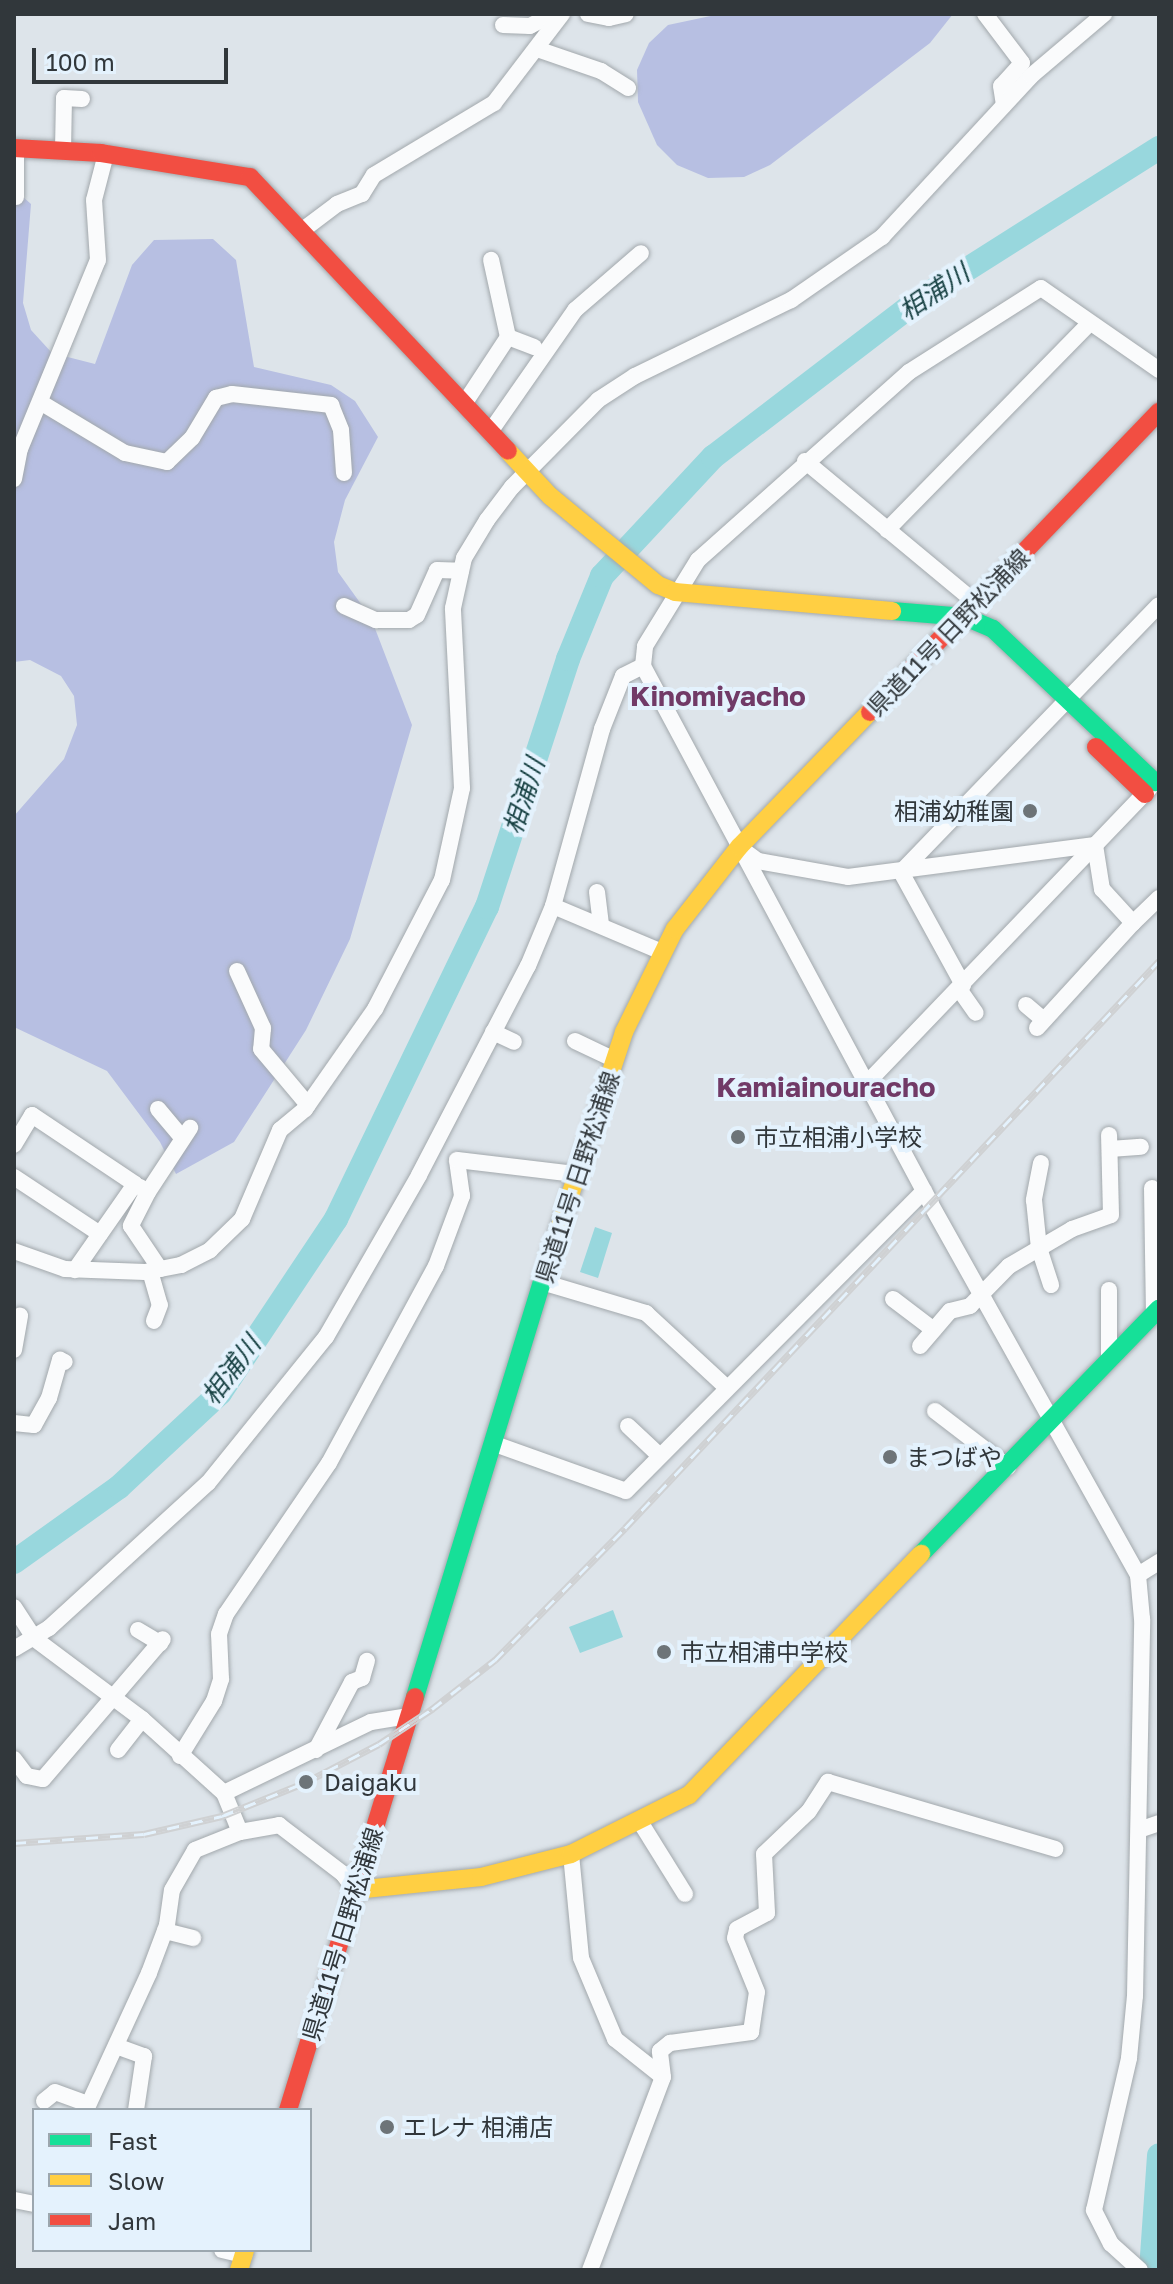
<!DOCTYPE html>
<meta charset="utf-8">
<style>
body{margin:0}
#map{position:relative;width:1173px;height:2284px;overflow:hidden;background:#dde4ea;font-family:"Golos Text","Noto Sans JP",sans-serif}
div>[style]{position:absolute}
[style*='--x']{left:calc(var(--x)*1px);top:calc(var(--y)*1px);width:calc(var(--w)*1px);rotate:calc(var(--a)*1deg)}
.forest>*{inset:0;background:#b7bfe2}
.water>*{inset:0;background:#98d7dd}
.river>*{height:24px;margin:-12px;padding:0 12px;transform-origin:12px;border-radius:12px;background:#98d7dd}
.roads{filter:drop-shadow(0 0 2px #a2a8ac) drop-shadow(0 0 2px #a2a8ac)}
.street>*{height:16px;margin:-8px;padding:0 8px;transform-origin:8px;border-radius:8px;background:#fafbfc}
.fast>*{height:18px;margin:-9px;padding:0 9px;transform-origin:9px;border-radius:9px;background:#16e098}
.slow>*{height:18px;margin:-9px;padding:0 9px;transform-origin:9px;border-radius:9px;background:#ffcf43}
.jam>*{height:18px;margin:-9px;padding:0 9px;transform-origin:9px;border-radius:9px;background:#f24e42}
.rail>*{height:7px;margin-top:-3.5px;transform-origin:0;background:repeating-linear-gradient(90deg,#e4f2fd 0 12px,#cfd1d3 0 24px);box-sizing:border-box;border-block:2px solid #cfd1d3}
.dots>*{width:22px;height:22px;translate:-50% -50%;box-sizing:border-box;border:4px solid #e4f2fd;border-radius:50%}
span{translate:-50% -50%;white-space:nowrap;text-align:center;line-height:1.15;-webkit-text-stroke:8px #e4f2fd;paint-order:stroke}
.street-label{font-size:24px;color:#31373b}
.poi-label{font-size:24px;color:#31373b}
.right{translate:-100% -50%;text-align:right}
.left{translate:0 -50%;text-align:left}
.water-label{font-size:26px;color:#164042;font-style:italic}
.quarter-label{font-size:28px;color:#713a67;font-weight:700}
.frame{position:absolute;inset:0;border:16px solid #31373b;pointer-events:none}
.legend{position:absolute;left:32px;top:2108px;width:280px;height:144px;box-sizing:border-box;background:#e4f2fd;border:2px solid #9ca7af;margin:0;padding:10px 14px;list-style:none;font-size:24px;color:#31373b}
.legend li{display:flex;align-items:center;gap:16px;height:40px}
.legend b{width:40px;border:2px solid #9ca7af}
.scale{position:absolute;left:32px;top:48px;width:196px;height:36px;box-sizing:border-box;border:4px solid #31373b;border-top:0;padding-left:10px;font-size:24px;line-height:28px;white-space:nowrap;color:#31373b;-webkit-text-stroke:6px #e4f2fd;paint-order:stroke}
</style>
<div id="map">
<div class="forest">
<div style="clip-path:polygon(720px 14px,953px 14px,930px 43px,770px 165px,744px 177px,708px 178px,677px 165px,657px 145px,638px 102px,637px 70px,649px 43px,668px 25px)"></div>
<div style="clip-path:polygon(14px 189px,31px 204px,23px 303px,31px 330px,52px 353px,95px 364px,132px 265px,154px 240px,213px 239px,236px 260px,254px 367px,331px 385px,355px 401px,378px 437px,345px 500px,334px 542px,338px 572px,371px 618px,412px 725px,350px 939px,306px 1030px,234px 1142px,176px 1174px,160px 1142px,107px 1071px,14px 1027px,14px 816px,64px 759px,77px 725px,74px 696px,61px 676px,30px 660px,14px 662px)"></div>
</div>
<div class="water">
<div style="clip-path:polygon(595px 1227px,612px 1233px,598px 1278px,580px 1272px)"></div>
<div style="clip-path:polygon(613px 1610px,623px 1637px,580px 1653px,569px 1627px)"></div>
</div>
<div class="river">
<div style="--x:14;--y:1562;--w:129;--a:-35.5"></div>
<div style="--x:119;--y:1487;--w:138;--a:-42.9"></div>
<div style="--x:220;--y:1393;--w:209;--a:-56.3"></div>
<div style="--x:336;--y:1219;--w:347;--a:-64.2"></div>
<div style="--x:487;--y:907;--w:261;--a:-71.9"></div>
<div style="--x:568;--y:659;--w:90;--a:-67.7"></div>
<div style="--x:602;--y:576;--w:163;--a:-47"></div>
<div style="--x:713;--y:457;--w:260;--a:-37.4"></div>
<div style="--x:920;--y:299;--w:283;--a:-32.3"></div>
<div style="--x:1151;--y:2270;--w:115;--a:-86"></div>
</div>
<div class="roads">
<div class="street">
<div style="--x:588;--y:14;--w:21;--a:11"></div>
<div style="--x:609;--y:18;--w:17;--a:-13"></div>
<div style="--x:985;--y:14;--w:61;--a:52.9"></div>
<div style="--x:1022;--y:63;--w:31;--a:132"></div>
<div style="--x:1001;--y:86;--w:19;--a:81"></div>
<div style="--x:503;--y:25;--w:27;--a:2"></div>
<div style="--x:530;--y:26;--w:26;--a:-28"></div>
<div style="--x:537;--y:49;--w:68;--a:19"></div>
<div style="--x:601;--y:71;--w:32;--a:32"></div>
<div style="--x:16;--y:148;--w:49;--a:90"></div>
<div style="--x:63;--y:150;--w:52;--a:-88.9"></div>
<div style="--x:64;--y:98;--w:18;--a:3"></div>
<div style="--x:304;--y:229;--w:41;--a:-37.1"></div>
<div style="--x:337;--y:204;--w:27;--a:-22"></div>
<div style="--x:362;--y:194;--w:22;--a:-58"></div>
<div style="--x:374;--y:175;--w:140;--a:-31"></div>
<div style="--x:494;--y:103;--w:112;--a:-52.6"></div>
<div style="--x:508;--y:337;--w:28;--a:21"></div>
<div style="--x:40;--y:402;--w:99;--a:31"></div>
<div style="--x:125;--y:453;--w:43;--a:12.1"></div>
<div style="--x:167;--y:462;--w:35;--a:-44"></div>
<div style="--x:192;--y:438;--w:47;--a:-59"></div>
<div style="--x:216;--y:398;--w:16;--a:-14"></div>
<div style="--x:232;--y:394;--w:100;--a:6.3"></div>
<div style="--x:331;--y:405;--w:27;--a:68"></div>
<div style="--x:341;--y:430;--w:43;--a:86"></div>
<div style="--x:464;--y:404;--w:80;--a:-56.7"></div>
<div style="--x:508;--y:337;--w:79;--a:-102.4"></div>
<div style="--x:490;--y:432;--w:149;--a:-55.1"></div>
<div style="--x:575;--y:310;--w:87;--a:-40.8"></div>
<div style="--x:805;--y:461;--w:224;--a:39.7"></div>
<div style="--x:14;--y:479;--w:31;--a:-79"></div>
<div style="--x:20;--y:449;--w:204;--a:-67.6"></div>
<div style="--x:98;--y:260;--w:60;--a:-93.8"></div>
<div style="--x:94;--y:200;--w:48;--a:-75.4"></div>
<div style="--x:887;--y:530;--w:290;--a:-45.6"></div>
<div style="--x:344;--y:606;--w:35;--a:24"></div>
<div style="--x:376;--y:620;--w:33;--a:0"></div>
<div style="--x:409;--y:620;--w:9;--a:-32"></div>
<div style="--x:417;--y:615;--w:49;--a:-66"></div>
<div style="--x:437;--y:570;--w:24;--a:2"></div>
<div style="--x:1095;--y:845;--w:45;--a:81"></div>
<div style="--x:1102;--y:889;--w:46;--a:47.6"></div>
<div style="--x:1133;--y:923;--w:36;--a:-44"></div>
<div style="--x:743;--y:850;--w:19;--a:36"></div>
<div style="--x:758;--y:861;--w:91;--a:10.1"></div>
<div style="--x:848;--y:877;--w:249;--a:-7.4"></div>
<div style="--x:901;--y:872;--w:371;--a:-46"></div>
<div style="--x:901;--y:872;--w:129;--a:61.2"></div>
<div style="--x:597;--y:892;--w:33;--a:83"></div>
<div style="--x:553;--y:906;--w:118;--a:22.9"></div>
<div style="--x:237;--y:971;--w:63;--a:65.5"></div>
<div style="--x:263;--y:1028;--w:21;--a:95"></div>
<div style="--x:261;--y:1049;--w:73;--a:50"></div>
<div style="--x:959;--y:989;--w:29;--a:55"></div>
<div style="--x:1026;--y:1005;--w:23;--a:40"></div>
<div style="--x:1037;--y:1028;--w:142;--a:-47.6"></div>
<div style="--x:493;--y:1032;--w:23;--a:25"></div>
<div style="--x:575;--y:1041;--w:44;--a:25.4"></div>
<div style="--x:866;--y:1084;--w:410;--a:-46.2"></div>
<div style="--x:158;--y:1109;--w:38;--a:50"></div>
<div style="--x:14;--y:1145;--w:35;--a:-59"></div>
<div style="--x:32;--y:1115;--w:124;--a:33.8"></div>
<div style="--x:135;--y:1184;--w:105;--a:124.9"></div>
<div style="--x:1110;--y:1149;--w:31;--a:-4"></div>
<div style="--x:1041;--y:1163;--w:38;--a:101"></div>
<div style="--x:1034;--y:1200;--w:48;--a:84.1"></div>
<div style="--x:1039;--y:1248;--w:39;--a:72"></div>
<div style="--x:14;--y:1177;--w:103;--a:33.5"></div>
<div style="--x:140;--y:1187;--w:9;--a:32"></div>
<div style="--x:148;--y:1192;--w:77;--a:-56.7"></div>
<div style="--x:1152;--y:1188;--w:125;--a:89.1"></div>
<div style="--x:148;--y:1192;--w:38;--a:117"></div>
<div style="--x:131;--y:1226;--w:52;--a:56"></div>
<div style="--x:14;--y:1251;--w:54;--a:19.4"></div>
<div style="--x:65;--y:1269;--w:80;--a:2.1"></div>
<div style="--x:145;--y:1272;--w:37;--a:-11"></div>
<div style="--x:181;--y:1265;--w:33;--a:-27"></div>
<div style="--x:210;--y:1250;--w:45;--a:-44.1"></div>
<div style="--x:242;--y:1219;--w:97;--a:-66.9"></div>
<div style="--x:280;--y:1130;--w:33;--a:-40"></div>
<div style="--x:305;--y:1109;--w:122;--a:-55"></div>
<div style="--x:375;--y:1009;--w:145;--a:-62.6"></div>
<div style="--x:442;--y:880;--w:94;--a:-77.7"></div>
<div style="--x:462;--y:788;--w:180;--a:-92.9"></div>
<div style="--x:453;--y:608;--w:51;--a:-77.6"></div>
<div style="--x:464;--y:558;--w:44;--a:-58.8"></div>
<div style="--x:487;--y:520;--w:41;--a:-52.9"></div>
<div style="--x:512;--y:487;--w:122;--a:-45.3"></div>
<div style="--x:598;--y:400;--w:44;--a:-33"></div>
<div style="--x:635;--y:376;--w:174;--a:-26"></div>
<div style="--x:791;--y:300;--w:111;--a:-34.7"></div>
<div style="--x:882;--y:237;--w:219;--a:-47.2"></div>
<div style="--x:1031;--y:76;--w:96;--a:-40.3"></div>
<div style="--x:150;--y:1271;--w:35;--a:74"></div>
<div style="--x:160;--y:1305;--w:17;--a:111"></div>
<div style="--x:542;--y:1282;--w:109;--a:16.6"></div>
<div style="--x:646;--y:1313;--w:110;--a:42.8"></div>
<div style="--x:1109;--y:1290;--w:71;--a:90"></div>
<div style="--x:893;--y:1299;--w:51;--a:37.1"></div>
<div style="--x:920;--y:1346;--w:46;--a:-49.4"></div>
<div style="--x:950;--y:1311;--w:21;--a:-14"></div>
<div style="--x:970;--y:1306;--w:56;--a:-45.7"></div>
<div style="--x:1009;--y:1266;--w:73;--a:-30.4"></div>
<div style="--x:1072;--y:1229;--w:41;--a:-19.7"></div>
<div style="--x:1111;--y:1215;--w:80;--a:-91.4"></div>
<div style="--x:14;--y:1350;--w:35;--a:-80"></div>
<div style="--x:935;--y:1411;--w:92;--a:37.5"></div>
<div style="--x:14;--y:1423;--w:20;--a:6"></div>
<div style="--x:34;--y:1425;--w:31;--a:-61"></div>
<div style="--x:49;--y:1398;--w:40;--a:-74"></div>
<div style="--x:60;--y:1360;--w:5;--a:22"></div>
<div style="--x:628;--y:1426;--w:44;--a:43.2"></div>
<div style="--x:492;--y:1443;--w:142;--a:19.7"></div>
<div style="--x:626;--y:1491;--w:423;--a:-45.2"></div>
<div style="--x:1138;--y:1575;--w:25;--a:-32"></div>
<div style="--x:14;--y:1607;--w:38;--a:57"></div>
<div style="--x:35;--y:1639;--w:134;--a:36.8"></div>
<div style="--x:142;--y:1719;--w:110;--a:42.1"></div>
<div style="--x:224;--y:1793;--w:42;--a:67.7"></div>
<div style="--x:240;--y:1832;--w:40;--a:-10"></div>
<div style="--x:279;--y:1825;--w:81;--a:37.4"></div>
<div style="--x:343;--y:1874;--w:20;--a:53"></div>
<div style="--x:138;--y:1630;--w:26;--a:31"></div>
<div style="--x:14;--y:1649;--w:41;--a:-31"></div>
<div style="--x:49;--y:1628;--w:215;--a:-42.4"></div>
<div style="--x:208;--y:1483;--w:188;--a:-51.1"></div>
<div style="--x:326;--y:1337;--w:187;--a:-60.1"></div>
<div style="--x:419;--y:1175;--w:236;--a:-62.5"></div>
<div style="--x:528;--y:966;--w:65;--a:-67.4"></div>
<div style="--x:553;--y:906;--w:184;--a:-74.5"></div>
<div style="--x:602;--y:729;--w:57;--a:-68.4"></div>
<div style="--x:623;--y:676;--w:22;--a:-27"></div>
<div style="--x:118;--y:1750;--w:39;--a:-52"></div>
<div style="--x:316;--y:1750;--w:77;--a:-62.1"></div>
<div style="--x:352;--y:1682;--w:11;--a:-22"></div>
<div style="--x:362;--y:1678;--w:18;--a:-74"></div>
<div style="--x:180;--y:1756;--w:65;--a:-58.3"></div>
<div style="--x:214;--y:1701;--w:23;--a:-72"></div>
<div style="--x:221;--y:1679;--w:45;--a:-92.5"></div>
<div style="--x:219;--y:1634;--w:21;--a:-71"></div>
<div style="--x:226;--y:1614;--w:183;--a:-55.7"></div>
<div style="--x:329;--y:1463;--w:224;--a:-61.5"></div>
<div style="--x:436;--y:1266;--w:75;--a:-69.6"></div>
<div style="--x:462;--y:1196;--w:36;--a:-98"></div>
<div style="--x:457;--y:1160;--w:119;--a:6.8"></div>
<div style="--x:14;--y:1759;--w:21;--a:53"></div>
<div style="--x:27;--y:1776;--w:16;--a:11"></div>
<div style="--x:43;--y:1779;--w:184;--a:-49.4"></div>
<div style="--x:224;--y:1793;--w:163;--a:-25.8"></div>
<div style="--x:371;--y:1722;--w:37;--a:-9"></div>
<div style="--x:639;--y:1820;--w:87;--a:58.1"></div>
<div style="--x:1139;--y:1830;--w:21;--a:-19"></div>
<div style="--x:571;--y:1854;--w:104;--a:84.5"></div>
<div style="--x:581;--y:1958;--w:88;--a:67.2"></div>
<div style="--x:615;--y:2039;--w:61;--a:38.4"></div>
<div style="--x:165;--y:1931;--w:29;--a:14"></div>
<div style="--x:116;--y:2046;--w:30;--a:20"></div>
<div style="--x:144;--y:2056;--w:55;--a:98.4"></div>
<div style="--x:44;--y:2101;--w:14;--a:-39"></div>
<div style="--x:55;--y:2092;--w:35;--a:20"></div>
<div style="--x:86;--y:2110;--w:151;--a:-65.3"></div>
<div style="--x:149;--y:1973;--w:51;--a:-69.4"></div>
<div style="--x:167;--y:1925;--w:35;--a:-82"></div>
<div style="--x:172;--y:1890;--w:46;--a:-60.1"></div>
<div style="--x:195;--y:1850;--w:48;--a:-21.8"></div>
<div style="--x:14;--y:2200;--w:20;--a:11"></div>
<div style="--x:222;--y:2250;--w:23;--a:13"></div>
<div style="--x:590;--y:2270;--w:206;--a:-69.3"></div>
<div style="--x:663;--y:2077;--w:26;--a:-97"></div>
<div style="--x:660;--y:2051;--w:13;--a:-39"></div>
<div style="--x:670;--y:2043;--w:82;--a:-7.7"></div>
<div style="--x:751;--y:2032;--w:40;--a:-81.5"></div>
<div style="--x:757;--y:1992;--w:58;--a:-112.2"></div>
<div style="--x:735;--y:1938;--w:9;--a:-77"></div>
<div style="--x:737;--y:1929;--w:34;--a:-28"></div>
<div style="--x:767;--y:1913;--w:59;--a:-92.9"></div>
<div style="--x:764;--y:1854;--w:62;--a:-43.7"></div>
<div style="--x:809;--y:1811;--w:35;--a:-57"></div>
<div style="--x:828;--y:1782;--w:237;--a:16.4"></div>
<div style="--x:1140;--y:2270;--w:39;--a:-138"></div>
<div style="--x:1111;--y:2244;--w:38;--a:-117"></div>
<div style="--x:1094;--y:2210;--w:156;--a:-77"></div>
<div style="--x:1129;--y:2058;--w:62;--a:-84.5"></div>
<div style="--x:1135;--y:1996;--w:377;--a:-88.9"></div>
<div style="--x:1142;--y:1619;--w:44;--a:-95.2"></div>
<div style="--x:1138;--y:1575;--w:425;--a:-119.2"></div>
<div style="--x:931;--y:1204;--w:610;--a:-118.16"></div>
<div style="--x:643;--y:666;--w:20;--a:-84"></div>
<div style="--x:645;--y:646;--w:101;--a:-58.4"></div>
<div style="--x:698;--y:560;--w:283;--a:-41.7"></div>
<div style="--x:909;--y:372;--w:156;--a:-32.5"></div>
<div style="--x:1041;--y:288;--w:144;--a:34.8"></div>
</div>
<div class="fast">
<div style="--x:892;--y:611;--w:73;--a:4.7"></div>
<div style="--x:965;--y:617;--w:30;--a:23"></div>
<div style="--x:993;--y:629;--w:223;--a:43.4"></div>
<div style="--x:921;--y:1554;--w:342;--a:-45.9"></div>
<div style="--x:415;--y:1697;--w:471;--a:-73"></div>
</div>
<div class="slow">
<div style="--x:508;--y:451;--w:62;--a:47"></div>
<div style="--x:550;--y:496;--w:140;--a:39.5"></div>
<div style="--x:658;--y:585;--w:18;--a:22"></div>
<div style="--x:675;--y:592;--w:218;--a:5"></div>
<div style="--x:553;--y:1247;--w:226;--a:-71.7"></div>
<div style="--x:624;--y:1032;--w:115;--a:-63.7"></div>
<div style="--x:675;--y:929;--w:104;--a:-52"></div>
<div style="--x:739;--y:847;--w:188;--a:-45.9"></div>
<div style="--x:355;--y:1890;--w:127;--a:-5.9"></div>
<div style="--x:481;--y:1877;--w:93;--a:-14.3"></div>
<div style="--x:571;--y:1854;--w:132;--a:-26.6"></div>
<div style="--x:689;--y:1795;--w:335;--a:-46.1"></div>
<div style="--x:239;--y:2270;--w:21;--a:-73"></div>
</div>
<div class="jam">
<div style="--x:14;--y:148;--w:87;--a:3.3"></div>
<div style="--x:101;--y:153;--w:151;--a:9.2"></div>
<div style="--x:250;--y:177;--w:376;--a:46.7"></div>
<div style="--x:870;--y:712;--w:417;--a:-46.1"></div>
<div style="--x:1096;--y:747;--w:68;--a:43.8"></div>
<div style="--x:288;--y:2110;--w:432;--a:-72.9"></div>
</div>
</div>
<div class="rail">
<div style="--x:14;--y:1843;--w:130;--a:-4"></div>
<div style="--x:144;--y:1834;--w:80;--a:-13"></div>
<div style="--x:222;--y:1816;--w:91;--a:-22"></div>
<div style="--x:306;--y:1782;--w:82;--a:-27.5"></div>
<div style="--x:379;--y:1744;--w:64;--a:-33.4"></div>
<div style="--x:432;--y:1709;--w:80;--a:-37.9"></div>
<div style="--x:495;--y:1660;--w:185;--a:-45.4"></div>
<div style="--x:625;--y:1528;--w:779;--a:-46.72"></div>
</div>
<div class="dots">
<div style="left:1030px;top:811px;background:#6d7478"></div>
<div style="left:738px;top:1137px;background:#6d7478"></div>
<div style="left:890px;top:1457px;background:#6d7478"></div>
<div style="left:664px;top:1652px;background:#6d7478"></div>
<div style="left:306px;top:1782px;background:#6d7478"></div>
<div style="left:387px;top:2127px;background:#6d7478"></div>
</div>
<div class="street-label">
<span style="left:948px;top:632px;rotate:-46deg">県道11号 日野松浦線</span>
<span style="left:577px;top:1177px;rotate:-72deg">県道11号 日野松浦線</span>
<span style="left:342px;top:1934px;rotate:-73deg">県道11号 日野松浦線</span>
</div>
<div class="poi-label">
<span class="right" style="left:1014px;top:811px">相浦幼稚園</span>
<span class="left" style="left:754px;top:1137px">市立相浦小学校</span>
<span class="left" style="left:906px;top:1457px">まつばや</span>
<span class="left" style="left:680px;top:1652px">市立相浦中学校</span>
<span class="left" style="left:324px;top:1782px">Daigaku</span>
<span class="left" style="left:403px;top:2127px">エレナ 相浦店</span>
</div>
<div class="water-label">
<span style="left:934px;top:292px;rotate:-34deg">相浦川</span>
<span style="left:524px;top:796px;rotate:-72deg">相浦川</span>
<span style="left:231px;top:1370px;rotate:-53deg">相浦川</span>
</div>
<div class="quarter-label">
<span style="left:718px;top:696px">Kinomiyacho</span>
<span style="left:826px;top:1087px">Kamiainouracho</span>
</div>
<div class="frame"></div>
<ul class="legend">
<li><b style="height:10px;background:#16e098"></b>Fast</li>
<li><b style="height:10px;background:#ffcf43"></b>Slow</li>
<li><b style="height:10px;background:#f24e42"></b>Jam</li>
</ul>
<div class="scale">100 m</div>
</div>
